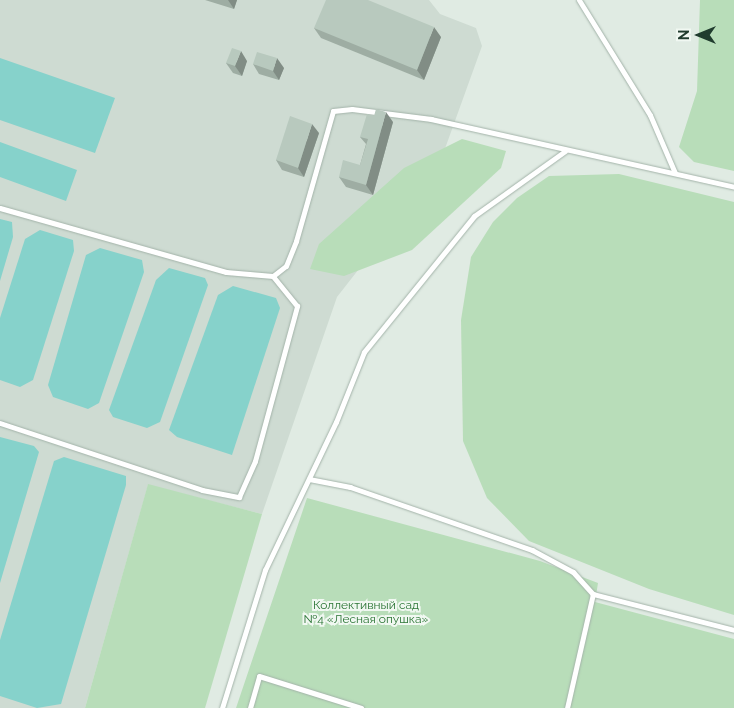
<!DOCTYPE html>
<meta charset="utf-8">
<style>
body{margin:0}
#map{position:relative;width:734px;height:708px;overflow:hidden;background:#e0ebe3;font-family:Raleway,sans-serif}
div>[style]{position:absolute}
[style*='--x']{left:calc(var(--x)*1px);top:calc(var(--y)*1px);width:calc(var(--w)*1px);rotate:calc(var(--a)*1deg)}
.built>*{inset:0;background:#cedbd2}
.green>*{inset:0;background:#b8ddb9}
.water>*{inset:0;background:#86d2cb}
.roads{filter:drop-shadow(0 0 1px #a3b3a9) drop-shadow(0 0 1px #a3b3a9)}
.service>*{height:5px;margin:-2.5px;padding:0 2.5px;transform-origin:2.5px;border-radius:2.5px;background:#fff}
.wall>*{inset:0;background:#9eada3}
.shaded-wall>*{inset:0;background:#818d85}
.building>*{inset:0;background:#b8c9be}
span{translate:-50% -50%;white-space:nowrap;text-align:center;line-height:1.15;-webkit-text-stroke:4px #f1f8f2;paint-order:stroke}
.park-label{font-size:12px;color:#297433}
.north{position:absolute;left:674px;top:10px;width:50px;height:50px;-webkit-text-stroke:4px #f1f8f2;paint-order:stroke;rotate:270deg;font-size:14px;font-weight:700;line-height:20px;text-align:center;color:#203c2e}
.north::after{content:'';display:block;margin:auto;width:18px;height:22px;background:#203c2e;clip-path:polygon(50% 0,100% 100%,50% 72%,0 100%)}
</style>
<div id="map">
<div class="built">
<div style="clip-path:polygon(0 0,429px 0,440px 14px,476px 28px,482px 46px,438px 168px,337px 297px,262px 514px,148px 485px,85px 708px,0 708px)"></div>
</div>
<div class="green">
<div style="clip-path:polygon(700px 0,734px 0,734px 171px,694px 162px,679px 147px,697px 91px)"></div>
<div style="clip-path:polygon(462px 139px,506px 151px,501px 168px,412px 250px,344px 276px,310px 269px,319px 244px,404px 168px)"></div>
<div style="clip-path:polygon(619px 174px,734px 202px,734px 615px,649px 589px,529px 541px,487px 498px,463px 441px,461px 320px,471px 257px,493px 222px,517px 198px,549px 176px)"></div>
<div style="clip-path:polygon(148px 484px,262px 514px,205px 708px,85px 708px)"></div>
<div style="clip-path:polygon(307px 498px,540px 561px,598px 583px,595px 602px,734px 639px,734px 708px,236px 708px)"></div>
</div>
<div class="water">
<div style="clip-path:polygon(0 58px,115px 98px,95px 153px,0 120px)"></div>
<div style="clip-path:polygon(0 142px,77px 170px,66px 201px,0 177px)"></div>
<div style="clip-path:polygon(0 219px,12px 222px,13px 237px,0 281px)"></div>
<div style="clip-path:polygon(40px 230px,73px 240px,74px 251px,33px 380px,20px 387px,0 380px,0 318px,25px 239px)"></div>
<div style="clip-path:polygon(100px 248px,142px 260px,144px 272px,99px 403px,88px 409px,53px 397px,48px 385px,86px 255px)"></div>
<div style="clip-path:polygon(169px 268px,205px 278px,208px 285px,160px 422px,147px 428px,113px 417px,109px 410px,156px 280px)"></div>
<div style="clip-path:polygon(233px 286px,276px 298px,280px 308px,232px 455px,177px 437px,169px 430px,218px 295px)"></div>
<div style="clip-path:polygon(0 437px,34px 446px,39px 452px,0 583px)"></div>
<div style="clip-path:polygon(64px 457px,126px 476px,126px 485px,61px 704px,37px 708px,0 696px,0 640px,54px 461px)"></div>
</div>
<div class="roads">
<div class="service">
<div style="--x:579;--y:0;--w:135;--a:58.3"></div>
<div style="--x:650;--y:115;--w:63;--a:66.7"></div>
<div style="--x:0;--y:208;--w:235;--a:15.8"></div>
<div style="--x:226;--y:272;--w:47;--a:4.9"></div>
<div style="--x:273;--y:276;--w:16;--a:-38"></div>
<div style="--x:286;--y:266;--w:27;--a:-68"></div>
<div style="--x:296;--y:241;--w:135;--a:-74.1"></div>
<div style="--x:333;--y:111;--w:19;--a:-6"></div>
<div style="--x:352;--y:109;--w:80;--a:7.2"></div>
<div style="--x:431;--y:119;--w:311;--a:12.6"></div>
<div style="--x:0;--y:423;--w:213;--a:18.3"></div>
<div style="--x:202;--y:490;--w:38;--a:11"></div>
<div style="--x:239;--y:497;--w:39;--a:-66"></div>
<div style="--x:255;--y:461;--w:161;--a:-74.8"></div>
<div style="--x:297;--y:306;--w:38;--a:-129"></div>
<div style="--x:309;--y:479;--w:42;--a:11"></div>
<div style="--x:350;--y:487;--w:193;--a:19.1"></div>
<div style="--x:532;--y:550;--w:47;--a:28.2"></div>
<div style="--x:573;--y:572;--w:30;--a:48"></div>
<div style="--x:222;--y:708;--w:145;--a:-72.7"></div>
<div style="--x:265;--y:570;--w:164;--a:-64.4"></div>
<div style="--x:336;--y:422;--w:75;--a:-68.2"></div>
<div style="--x:364;--y:352;--w:175;--a:-51"></div>
<div style="--x:474;--y:216;--w:112;--a:-35.5"></div>
<div style="--x:250;--y:708;--w:33;--a:-74"></div>
<div style="--x:259;--y:676;--w:107;--a:17.4"></div>
<div style="--x:567;--y:708;--w:117;--a:-77.2"></div>
<div style="--x:593;--y:594;--w:146;--a:14.3"></div>
</div>
</div>
<div class="wall">
<div style="clip-path:polygon(205px 0,237px 0,234px 9px)"></div>
<div style="clip-path:polygon(314px 28px,441px 37px,424px 80px,321px 38px)"></div>
<div style="clip-path:polygon(247px 61px,242px 76px,233px 73px,226px 63px)"></div>
<div style="clip-path:polygon(253px 64px,284px 68px,279px 80px,259px 74px)"></div>
<div style="clip-path:polygon(393px 122px,373px 195px,346px 187px,339px 177px,360px 165px,366px 144px,360px 137px)"></div>
<div style="clip-path:polygon(319px 133px,304px 177px,282px 170px,276px 160px)"></div>
</div>
<div class="shaded-wall">
<div style="clip-path:polygon(228px 0,237px 0,234px 9px)"></div>
<div style="clip-path:polygon(434px 27px,441px 37px,424px 80px,417px 70px)"></div>
<div style="clip-path:polygon(241px 51px,247px 61px,242px 76px,235px 66px)"></div>
<div style="clip-path:polygon(277px 58px,284px 68px,279px 80px,273px 71px)"></div>
<div style="clip-path:polygon(386px 112px,393px 122px,373px 195px,366px 185px)"></div>
<div style="clip-path:polygon(312px 124px,319px 133px,304px 177px,298px 168px)"></div>
</div>
<div class="building">
<div style="clip-path:polygon(326px 0,368px 0,434px 27px,417px 70px,314px 28px)"></div>
<div style="clip-path:polygon(232px 48px,241px 51px,235px 66px,226px 63px)"></div>
<div style="clip-path:polygon(257px 52px,277px 58px,273px 71px,253px 64px)"></div>
<div style="clip-path:polygon(376px 109px,386px 112px,366px 185px,339px 177px,343px 160px,360px 165px,368px 139px,360px 137px,367px 114px,374px 116px)"></div>
<div style="clip-path:polygon(290px 116px,312px 124px,298px 168px,276px 160px)"></div>
</div>
<div class="park-label">
<span style="left:366px;top:613px">Коллективный сад<br>№4 «Лесная опушка»</span>
</div>
<div class="north">N</div>
</div>
